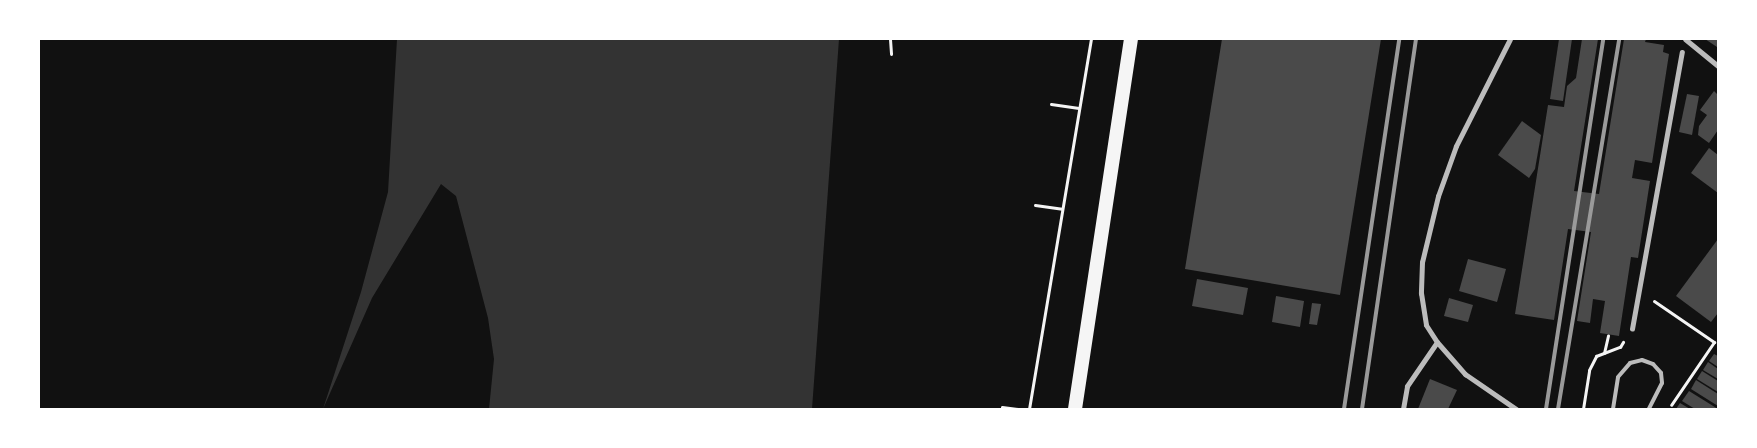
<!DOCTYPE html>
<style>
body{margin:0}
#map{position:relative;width:1757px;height:448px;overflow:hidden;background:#111;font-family:"Asap Condensed",sans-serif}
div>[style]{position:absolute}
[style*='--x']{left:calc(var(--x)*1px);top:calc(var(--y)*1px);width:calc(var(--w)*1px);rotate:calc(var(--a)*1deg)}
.water>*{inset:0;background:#333}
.building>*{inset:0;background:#4a4a4a}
.path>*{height:3px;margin:-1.5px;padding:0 1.5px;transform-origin:1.5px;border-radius:1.5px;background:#f5f5f5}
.service>*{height:4px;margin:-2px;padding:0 2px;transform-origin:2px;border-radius:2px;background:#bcbcbc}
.pedestrian>*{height:4.5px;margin:-2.25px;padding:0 2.25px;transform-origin:2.25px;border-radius:2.25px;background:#bcbcbc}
.minor>*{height:5px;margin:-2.5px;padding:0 2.5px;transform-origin:2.5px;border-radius:2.5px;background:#bcbcbc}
.trunk>*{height:14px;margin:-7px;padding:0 7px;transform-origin:7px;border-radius:7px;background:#f5f5f5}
.rail>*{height:4px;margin:-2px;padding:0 2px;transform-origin:2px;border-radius:2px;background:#9a9a9a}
span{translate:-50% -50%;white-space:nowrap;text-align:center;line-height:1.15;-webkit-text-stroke:5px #fff;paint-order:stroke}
.frame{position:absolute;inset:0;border:40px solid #fff;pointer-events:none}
</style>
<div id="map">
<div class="water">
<div style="clip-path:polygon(397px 39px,839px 39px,812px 409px,489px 409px,494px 359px,488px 318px,456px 196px,441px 184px,372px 298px,323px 409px,361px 292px,388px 192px)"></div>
</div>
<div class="building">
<div style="clip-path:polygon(1222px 39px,1381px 39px,1340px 295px,1185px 269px)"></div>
<div style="clip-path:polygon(1559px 39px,1572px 39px,1563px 101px,1550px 99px)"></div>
<div style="clip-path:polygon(1582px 39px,1598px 39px,1574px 191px,1599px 194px,1624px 39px,1646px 39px,1645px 42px,1664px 45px,1663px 52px,1669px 54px,1652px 163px,1635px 160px,1632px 178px,1650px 181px,1638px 258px,1631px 257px,1619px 336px,1600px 333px,1605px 301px,1593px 299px,1590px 323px,1577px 321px,1591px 232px,1568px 229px,1554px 320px,1515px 314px,1548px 105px,1564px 107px,1567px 86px,1576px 78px)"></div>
<div style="clip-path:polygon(1705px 39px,1718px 39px,1718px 44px,1717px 47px)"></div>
<div style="clip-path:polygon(1714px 91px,1718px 95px,1718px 130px,1709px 143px,1698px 135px,1699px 126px,1707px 115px,1700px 110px)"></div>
<div style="clip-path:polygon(1687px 94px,1699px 96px,1692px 135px,1679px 132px)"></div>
<div style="clip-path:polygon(1522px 121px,1541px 135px,1535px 169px,1529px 178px,1498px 155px)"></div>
<div style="clip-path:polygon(1709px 148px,1718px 155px,1718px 193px,1691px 173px)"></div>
<div style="clip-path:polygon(1718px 239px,1718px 313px,1711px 322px,1676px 296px)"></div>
<div style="clip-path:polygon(1468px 259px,1506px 269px,1497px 302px,1459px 291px)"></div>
<div style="clip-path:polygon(1197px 279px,1248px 288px,1243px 315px,1192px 306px)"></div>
<div style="clip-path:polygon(1276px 296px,1304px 301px,1300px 327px,1272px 322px)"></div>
<div style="clip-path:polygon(1449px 298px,1473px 305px,1468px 322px,1444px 316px)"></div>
<div style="clip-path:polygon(1312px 303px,1321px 304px,1317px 325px,1309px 324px)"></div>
<div style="clip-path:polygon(1714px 354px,1718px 356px,1718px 367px,1709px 361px)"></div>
<div style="clip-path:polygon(1708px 362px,1718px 369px,1718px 379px,1703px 370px)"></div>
<div style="clip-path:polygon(1702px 371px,1718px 381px,1718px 392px,1697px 379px)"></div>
<div style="clip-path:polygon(1430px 379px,1457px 390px,1448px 409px,1418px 409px)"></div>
<div style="clip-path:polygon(1696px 380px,1718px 394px,1718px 406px,1691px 389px)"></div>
<div style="clip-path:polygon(1689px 391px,1718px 409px,1695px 409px,1682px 401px)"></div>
<div style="clip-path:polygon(1680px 403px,1690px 409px,1676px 409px)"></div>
</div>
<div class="path">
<div style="--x:890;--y:39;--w:15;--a:86"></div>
<div style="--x:1051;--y:104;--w:28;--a:8"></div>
<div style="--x:1035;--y:205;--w:27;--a:8"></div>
<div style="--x:1654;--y:301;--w:73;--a:34.3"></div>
<div style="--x:1714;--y:342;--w:76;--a:124.3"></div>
<div style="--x:1604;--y:353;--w:18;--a:-77"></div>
<div style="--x:1002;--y:407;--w:16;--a:7"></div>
<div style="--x:1029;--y:409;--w:375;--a:-80.5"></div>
<div style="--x:1583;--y:409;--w:39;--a:-81"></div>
<div style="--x:1589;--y:370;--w:16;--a:-63"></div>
<div style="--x:1596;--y:356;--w:26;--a:-21"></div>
<div style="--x:1620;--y:347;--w:6;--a:-59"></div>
</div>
<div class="service">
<div style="--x:1613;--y:409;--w:32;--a:-81"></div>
<div style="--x:1618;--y:377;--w:18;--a:-49"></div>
<div style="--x:1630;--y:363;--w:12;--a:-14"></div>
<div style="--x:1642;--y:360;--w:12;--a:20"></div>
<div style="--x:1653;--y:364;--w:12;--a:48"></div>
<div style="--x:1661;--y:373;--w:10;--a:84"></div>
<div style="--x:1662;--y:383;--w:29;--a:117"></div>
</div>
<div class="pedestrian">
<div style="--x:1632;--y:329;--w:281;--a:-79.8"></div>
</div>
<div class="minor">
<div style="--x:1510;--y:39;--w:120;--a:116.8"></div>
<div style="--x:1456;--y:146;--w:53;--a:109.8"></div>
<div style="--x:1438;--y:196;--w:68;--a:103.6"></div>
<div style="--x:1422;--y:262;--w:31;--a:92"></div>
<div style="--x:1421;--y:293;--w:32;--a:81"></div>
<div style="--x:1426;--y:325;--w:20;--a:57"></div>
<div style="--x:1437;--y:342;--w:43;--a:48.8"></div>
<div style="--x:1465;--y:374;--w:62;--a:34.5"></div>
<div style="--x:1685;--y:39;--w:43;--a:39.3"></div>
<div style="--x:1403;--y:409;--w:23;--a:-80"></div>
<div style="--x:1407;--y:386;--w:53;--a:-55.7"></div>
</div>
<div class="trunk">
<div style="--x:1075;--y:409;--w:374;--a:-81.4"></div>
</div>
<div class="rail">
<div style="--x:1344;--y:409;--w:374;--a:-81.5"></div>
<div style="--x:1362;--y:409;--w:374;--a:-81.7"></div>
<div style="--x:1546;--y:409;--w:374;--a:-81.2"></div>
<div style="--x:1558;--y:409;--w:375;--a:-80.6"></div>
</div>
<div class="frame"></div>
</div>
